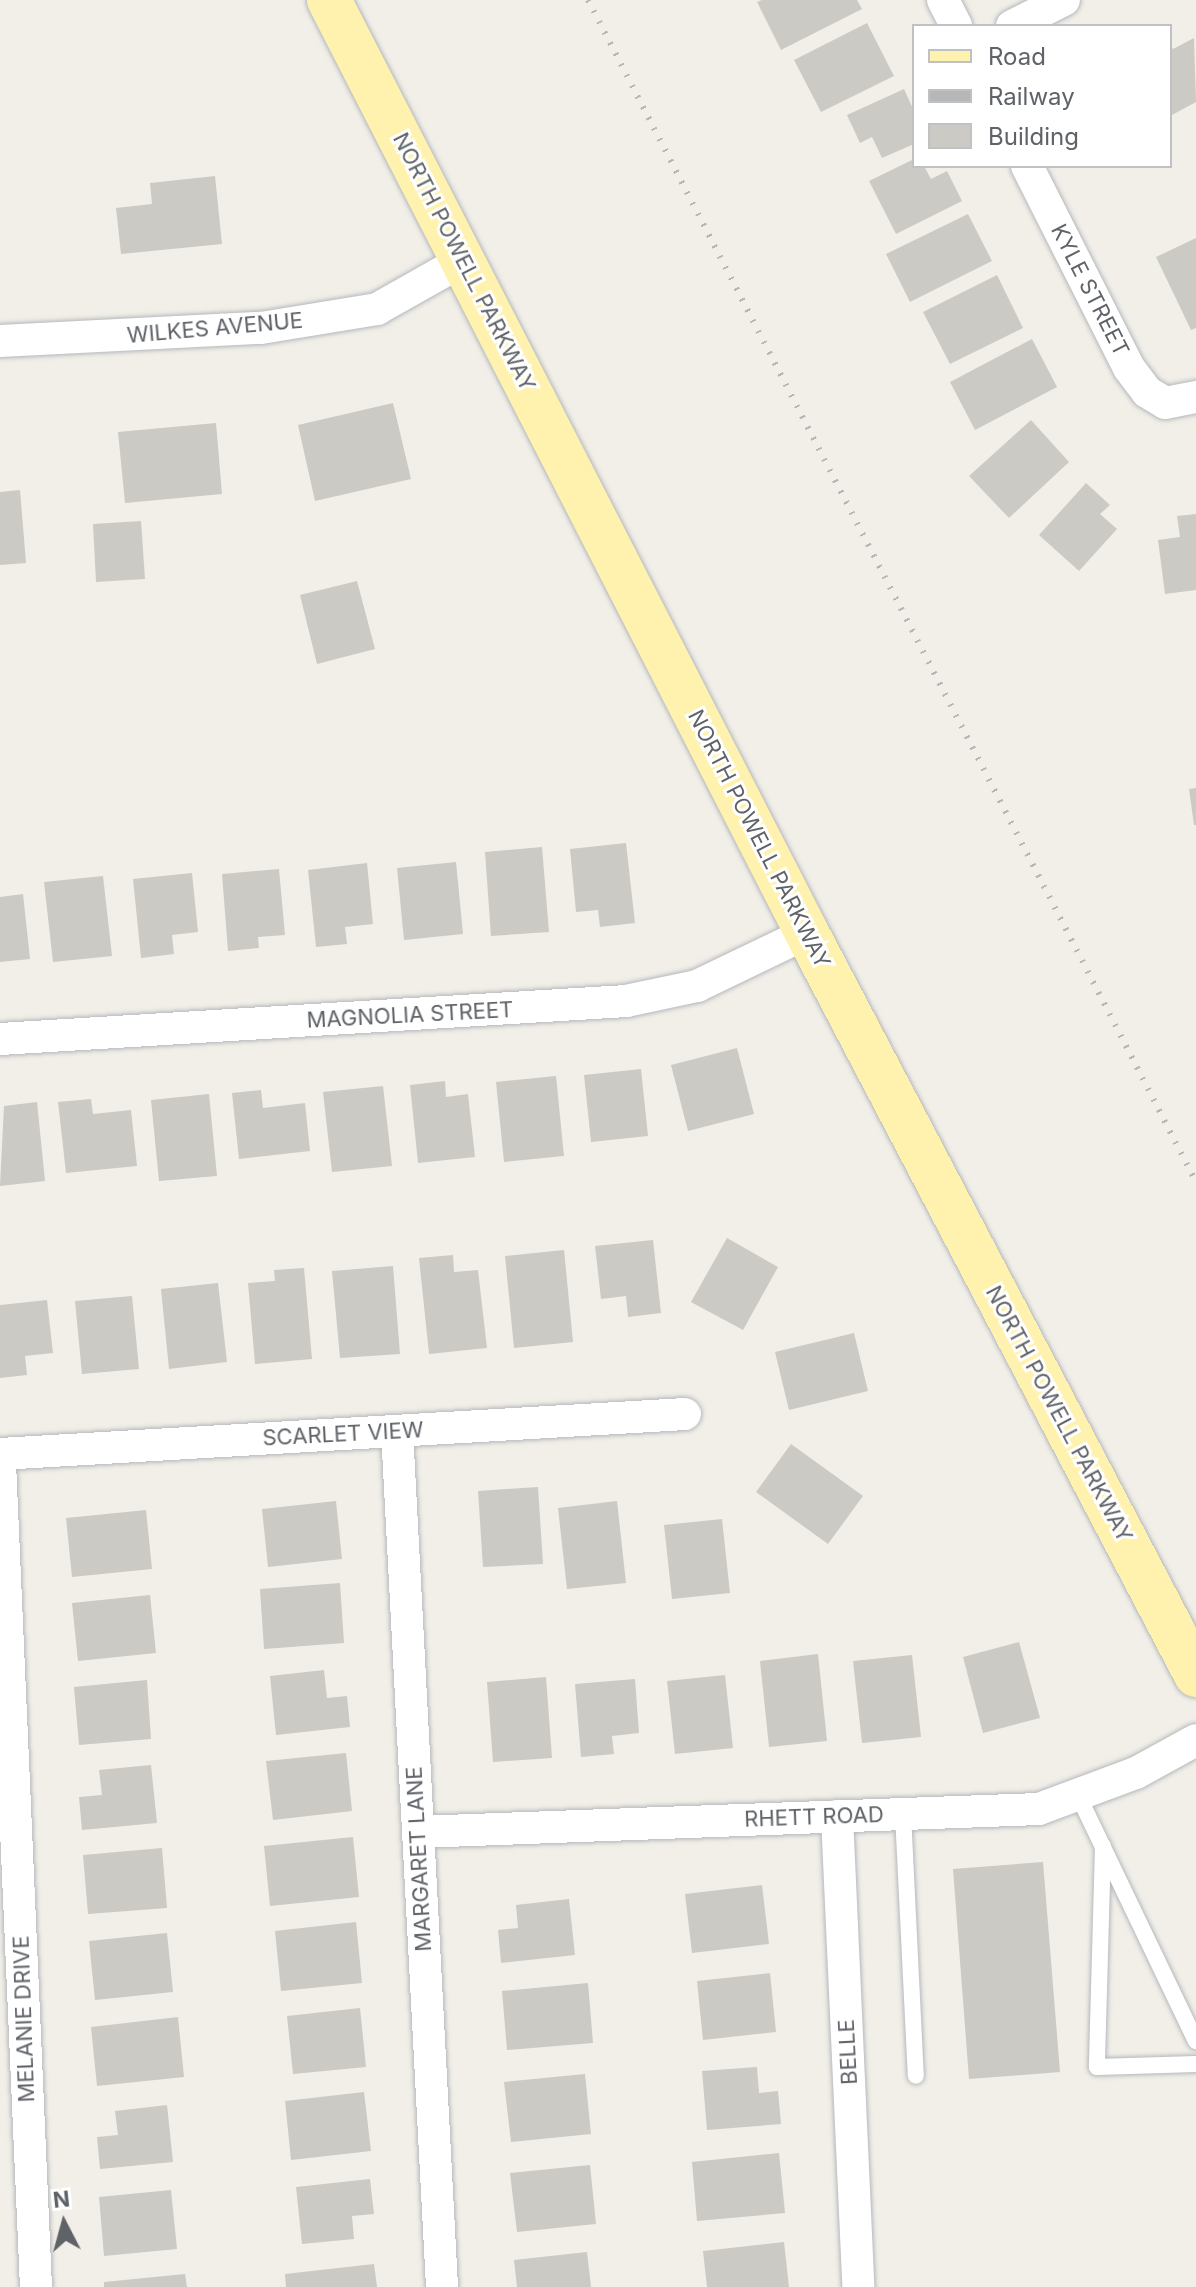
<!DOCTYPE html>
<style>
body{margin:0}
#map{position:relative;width:1196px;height:2287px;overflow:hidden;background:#f1efe8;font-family:Inter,sans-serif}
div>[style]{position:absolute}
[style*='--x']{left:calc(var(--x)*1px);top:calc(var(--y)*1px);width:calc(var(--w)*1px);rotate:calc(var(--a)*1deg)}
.building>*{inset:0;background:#cccac5}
.roads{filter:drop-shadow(0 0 2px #b5b8bc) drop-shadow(0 0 2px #b5b8bc)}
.service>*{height:16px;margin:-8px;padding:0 8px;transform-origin:8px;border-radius:8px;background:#fff}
.minor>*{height:32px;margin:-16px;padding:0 16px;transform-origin:16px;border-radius:16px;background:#fff}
.primary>*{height:44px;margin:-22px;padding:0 22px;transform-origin:22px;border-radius:22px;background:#fff2af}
.rail>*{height:6px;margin-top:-3px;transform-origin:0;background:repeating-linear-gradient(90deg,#b6b7b8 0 2px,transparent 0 12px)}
span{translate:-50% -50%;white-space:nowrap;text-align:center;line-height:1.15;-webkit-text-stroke:6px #fff;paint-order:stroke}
.street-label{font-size:22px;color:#5f6368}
.legend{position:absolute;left:912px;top:24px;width:260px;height:144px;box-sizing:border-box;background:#fff;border:2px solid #bfc1c3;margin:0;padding:10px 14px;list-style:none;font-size:24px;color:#5f6368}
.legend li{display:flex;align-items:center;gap:16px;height:40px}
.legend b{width:40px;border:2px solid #bfc1c3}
.north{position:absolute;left:24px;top:2183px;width:80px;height:80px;-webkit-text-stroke:6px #fff;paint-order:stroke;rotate:354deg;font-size:22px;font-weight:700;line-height:32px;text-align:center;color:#5f6368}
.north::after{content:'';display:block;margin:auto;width:28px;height:36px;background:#5f6368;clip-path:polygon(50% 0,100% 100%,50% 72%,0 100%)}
</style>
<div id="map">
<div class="building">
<div style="clip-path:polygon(762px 0,857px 0,862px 9px,781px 50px,757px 2px)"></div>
<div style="clip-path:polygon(867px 23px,894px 76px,821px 112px,794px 60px)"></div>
<div style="clip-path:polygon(1194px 38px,1196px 102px,1170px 116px,1170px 45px,1173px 49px)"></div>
<div style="clip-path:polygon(904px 89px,914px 111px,914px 144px,882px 158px,872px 137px,860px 143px,847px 115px)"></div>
<div style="clip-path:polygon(914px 159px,914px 166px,924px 166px,931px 179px,947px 171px,962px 201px,896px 234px,869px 181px)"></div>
<div style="clip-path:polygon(215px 176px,222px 244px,121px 254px,116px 208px,152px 204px,150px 183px)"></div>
<div style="clip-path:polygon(968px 214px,992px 261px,910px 302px,886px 254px)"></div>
<div style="clip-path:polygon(1196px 238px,1196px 328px,1191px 330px,1156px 257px)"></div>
<div style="clip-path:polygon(997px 275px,1023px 328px,950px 364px,923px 312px)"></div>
<div style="clip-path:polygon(1032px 339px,1057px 387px,975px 430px,950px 382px)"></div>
<div style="clip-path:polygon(393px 403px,411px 479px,315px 501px,298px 425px)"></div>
<div style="clip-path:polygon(1031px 420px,1069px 462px,1009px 518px,969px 476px)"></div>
<div style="clip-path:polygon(216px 423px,222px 494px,125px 503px,118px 432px)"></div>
<div style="clip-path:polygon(1086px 483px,1110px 505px,1100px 514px,1117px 529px,1079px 571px,1039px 535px)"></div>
<div style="clip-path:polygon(20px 490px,26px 563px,0 565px,0 492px)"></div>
<div style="clip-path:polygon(1196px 514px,1196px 590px,1165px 594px,1158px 540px,1180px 537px,1177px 516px)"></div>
<div style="clip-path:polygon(141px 521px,145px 579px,96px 582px,93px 524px)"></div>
<div style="clip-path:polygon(357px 581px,375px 649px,317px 664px,300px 595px)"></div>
<div style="clip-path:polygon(1196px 788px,1196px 825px,1194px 825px,1189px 789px)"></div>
<div style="clip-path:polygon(626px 843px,635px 923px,600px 927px,598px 910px,576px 912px,570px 849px)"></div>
<div style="clip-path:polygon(542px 847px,549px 932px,491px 936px,485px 852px)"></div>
<div style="clip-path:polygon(456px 862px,463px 934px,404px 940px,397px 868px)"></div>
<div style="clip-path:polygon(367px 863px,373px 924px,345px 927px,347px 944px,316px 947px,308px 870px)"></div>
<div style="clip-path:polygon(279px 869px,285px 935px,258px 937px,259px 948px,228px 951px,222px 874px)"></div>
<div style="clip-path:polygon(192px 873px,198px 932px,172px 935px,174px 954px,141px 958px,133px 879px)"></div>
<div style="clip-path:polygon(103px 876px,112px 956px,53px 962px,44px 882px)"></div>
<div style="clip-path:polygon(23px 894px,30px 959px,0 962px,0 897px)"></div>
<div style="clip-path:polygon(737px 1048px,754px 1114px,688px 1131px,671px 1065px)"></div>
<div style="clip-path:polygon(641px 1069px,648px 1136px,591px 1142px,584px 1075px)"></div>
<div style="clip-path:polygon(556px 1076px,564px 1156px,504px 1162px,496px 1082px)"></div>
<div style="clip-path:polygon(445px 1081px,446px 1097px,468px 1094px,475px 1157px,418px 1163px,410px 1085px)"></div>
<div style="clip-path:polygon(383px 1086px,392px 1166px,332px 1172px,323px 1092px)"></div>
<div style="clip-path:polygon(261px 1090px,263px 1108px,305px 1103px,310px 1151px,239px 1159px,232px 1093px)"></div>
<div style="clip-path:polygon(209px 1094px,217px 1176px,159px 1181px,151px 1100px)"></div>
<div style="clip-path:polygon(91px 1099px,93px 1114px,131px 1110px,137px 1166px,66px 1173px,58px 1102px)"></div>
<div style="clip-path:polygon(37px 1102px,45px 1181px,0 1186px,4px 1106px)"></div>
<div style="clip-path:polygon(727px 1238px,778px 1267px,743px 1330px,691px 1302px)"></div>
<div style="clip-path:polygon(653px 1240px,661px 1313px,628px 1317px,626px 1296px,601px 1299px,595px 1246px)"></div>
<div style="clip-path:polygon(564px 1250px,573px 1342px,514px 1348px,505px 1256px)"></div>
<div style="clip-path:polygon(453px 1255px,454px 1272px,478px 1270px,487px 1348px,429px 1354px,419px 1258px)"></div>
<div style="clip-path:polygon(393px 1266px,400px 1354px,340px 1358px,332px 1271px)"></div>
<div style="clip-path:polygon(304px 1268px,312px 1359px,255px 1364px,248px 1283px,275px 1281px,274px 1270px)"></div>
<div style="clip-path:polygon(218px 1283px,227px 1362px,169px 1369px,161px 1289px)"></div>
<div style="clip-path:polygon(132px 1296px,139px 1369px,82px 1374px,75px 1301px)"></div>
<div style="clip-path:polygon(47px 1300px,53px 1353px,25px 1356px,27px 1375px,0 1378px,0 1305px)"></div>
<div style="clip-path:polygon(854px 1333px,868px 1391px,789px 1410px,775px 1352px)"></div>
<div style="clip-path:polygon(791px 1444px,863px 1496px,828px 1544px,756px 1492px)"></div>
<div style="clip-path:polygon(538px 1487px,543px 1564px,483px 1567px,478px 1491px)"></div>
<div style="clip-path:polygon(336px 1501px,342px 1559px,268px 1567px,262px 1509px)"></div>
<div style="clip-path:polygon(617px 1501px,626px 1583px,567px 1589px,558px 1508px)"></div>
<div style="clip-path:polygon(146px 1510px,152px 1569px,72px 1577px,66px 1518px)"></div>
<div style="clip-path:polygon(722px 1519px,730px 1593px,672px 1599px,664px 1525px)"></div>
<div style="clip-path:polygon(340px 1583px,344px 1643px,264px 1649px,260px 1589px)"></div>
<div style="clip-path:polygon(150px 1595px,156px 1653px,78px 1661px,72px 1603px)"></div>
<div style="clip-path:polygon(1019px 1642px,1040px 1718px,983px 1733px,963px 1657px)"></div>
<div style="clip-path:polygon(818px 1654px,827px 1741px,769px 1747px,760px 1661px)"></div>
<div style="clip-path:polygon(912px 1655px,921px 1737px,862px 1743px,853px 1661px)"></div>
<div style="clip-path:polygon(324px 1670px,327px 1698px,347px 1696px,350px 1727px,276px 1735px,270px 1676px)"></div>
<div style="clip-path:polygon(725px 1675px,733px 1748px,675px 1754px,667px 1681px)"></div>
<div style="clip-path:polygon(546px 1677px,552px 1758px,493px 1762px,487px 1682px)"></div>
<div style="clip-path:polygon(635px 1679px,639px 1733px,612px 1736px,614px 1754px,581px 1757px,575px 1684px)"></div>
<div style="clip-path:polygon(147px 1680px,151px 1739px,79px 1745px,74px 1687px)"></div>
<div style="clip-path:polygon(346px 1753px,352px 1811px,273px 1820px,266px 1761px)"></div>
<div style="clip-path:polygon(151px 1765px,157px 1823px,82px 1830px,79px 1797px,102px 1795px,99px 1770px)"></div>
<div style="clip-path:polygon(353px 1837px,359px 1897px,270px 1906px,264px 1846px)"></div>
<div style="clip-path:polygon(162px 1848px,167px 1908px,88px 1914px,83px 1855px)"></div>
<div style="clip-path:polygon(1043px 1862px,1060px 2072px,969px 2079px,953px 1869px)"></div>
<div style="clip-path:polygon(762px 1885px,769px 1944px,692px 1953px,685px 1894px)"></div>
<div style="clip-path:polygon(569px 1899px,575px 1955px,501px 1963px,498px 1930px,518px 1928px,516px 1905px)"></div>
<div style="clip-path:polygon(356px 1922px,362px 1983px,281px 1991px,275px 1931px)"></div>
<div style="clip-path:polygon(167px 1933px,173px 1992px,95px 2000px,89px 1941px)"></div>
<div style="clip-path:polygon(770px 1973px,776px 2032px,703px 2040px,697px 1981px)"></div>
<div style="clip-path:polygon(588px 1983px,593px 2043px,507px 2050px,502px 1991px)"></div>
<div style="clip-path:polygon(360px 2008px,366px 2067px,293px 2074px,287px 2016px)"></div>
<div style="clip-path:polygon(178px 2017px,184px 2077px,97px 2086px,91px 2027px)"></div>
<div style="clip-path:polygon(757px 2067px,759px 2093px,778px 2091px,781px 2124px,707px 2130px,702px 2071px)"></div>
<div style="clip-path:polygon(585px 2074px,591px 2134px,511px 2142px,504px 2082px)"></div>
<div style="clip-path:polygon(364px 2092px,371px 2151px,291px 2160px,285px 2101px)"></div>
<div style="clip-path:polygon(167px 2105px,173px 2162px,100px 2169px,97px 2137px,118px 2135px,115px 2111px)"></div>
<div style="clip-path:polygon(779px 2153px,785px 2213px,697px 2221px,692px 2162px)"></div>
<div style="clip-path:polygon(590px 2165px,596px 2224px,517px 2232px,510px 2173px)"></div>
<div style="clip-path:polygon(370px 2179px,374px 2214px,352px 2216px,354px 2239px,302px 2244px,296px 2187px)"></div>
<div style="clip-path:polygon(171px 2190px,177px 2249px,104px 2256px,99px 2197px)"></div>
<div style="clip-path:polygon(784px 2242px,789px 2287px,707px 2287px,703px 2251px)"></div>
<div style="clip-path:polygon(587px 2252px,591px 2287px,517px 2287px,514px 2260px)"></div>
<div style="clip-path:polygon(374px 2264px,377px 2287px,286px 2287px,285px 2274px)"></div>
<div style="clip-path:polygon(185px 2274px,187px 2287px,104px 2287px,104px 2282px)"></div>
</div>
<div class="roads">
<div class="service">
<div style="--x:1078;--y:1795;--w:273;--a:64.4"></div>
<div style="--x:903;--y:1814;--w:262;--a:87.2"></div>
<div style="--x:1103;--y:1846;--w:221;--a:91.6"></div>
<div style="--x:1097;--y:2067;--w:99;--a:-1.7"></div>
</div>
<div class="minor">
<div style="--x:943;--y:0;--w:29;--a:63"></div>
<div style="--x:1012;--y:26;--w:58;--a:-26.6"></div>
<div style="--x:1027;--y:166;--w:226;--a:63.2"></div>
<div style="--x:1129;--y:368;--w:30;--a:53"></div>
<div style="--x:1147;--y:392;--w:21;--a:31"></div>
<div style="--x:1165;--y:403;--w:32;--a:-11"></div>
<div style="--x:0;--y:341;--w:261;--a:-2.9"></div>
<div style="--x:261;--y:328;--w:118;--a:-9.3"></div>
<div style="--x:377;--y:309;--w:100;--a:-29.4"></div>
<div style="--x:0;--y:1039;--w:627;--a:-3.47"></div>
<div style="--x:626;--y:1001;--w:73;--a:-11.9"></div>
<div style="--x:697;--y:986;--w:122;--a:-25.7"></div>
<div style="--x:397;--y:1431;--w:857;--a:86.99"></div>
<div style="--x:0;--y:1454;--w:686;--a:-3.34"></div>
<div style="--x:0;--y:1463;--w:825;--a:87.5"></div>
<div style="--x:837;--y:1816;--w:471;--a:87.4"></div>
<div style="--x:418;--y:1832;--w:621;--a:-2.12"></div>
<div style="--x:1039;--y:1809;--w:103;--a:-20.4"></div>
<div style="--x:1136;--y:1773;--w:68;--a:-28.8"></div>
</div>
<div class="primary">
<div style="--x:329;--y:0;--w:1048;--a:62.87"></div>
<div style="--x:807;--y:933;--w:838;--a:62.33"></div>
</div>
</div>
<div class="rail">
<div style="--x:588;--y:0;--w:1329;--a:62.78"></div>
</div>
<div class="street-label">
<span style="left:464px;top:262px;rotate:63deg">NORTH POWELL PARKWAY</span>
<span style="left:1090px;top:290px;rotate:63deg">KYLE STREET</span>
<span style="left:215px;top:328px;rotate:-5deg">WILKES AVENUE</span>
<span style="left:759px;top:839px;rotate:63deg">NORTH POWELL PARKWAY</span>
<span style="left:410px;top:1015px;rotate:-3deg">MAGNOLIA STREET</span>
<span style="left:1059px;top:1414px;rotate:62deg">NORTH POWELL PARKWAY</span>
<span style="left:343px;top:1434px;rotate:-3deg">SCARLET VIEW</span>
<span style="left:814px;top:1817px;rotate:-2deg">RHETT ROAD</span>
<span style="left:419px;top:1859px;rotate:-93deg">MARGARET LANE</span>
<span style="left:24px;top:2019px;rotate:-92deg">MELANIE DRIVE</span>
<span style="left:848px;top:2052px;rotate:-93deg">BELLE</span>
</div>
<ul class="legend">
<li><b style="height:10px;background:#fff2af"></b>Road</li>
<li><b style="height:10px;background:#b6b7b8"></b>Railway</li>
<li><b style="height:22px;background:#cccac5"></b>Building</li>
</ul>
<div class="north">N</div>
</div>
